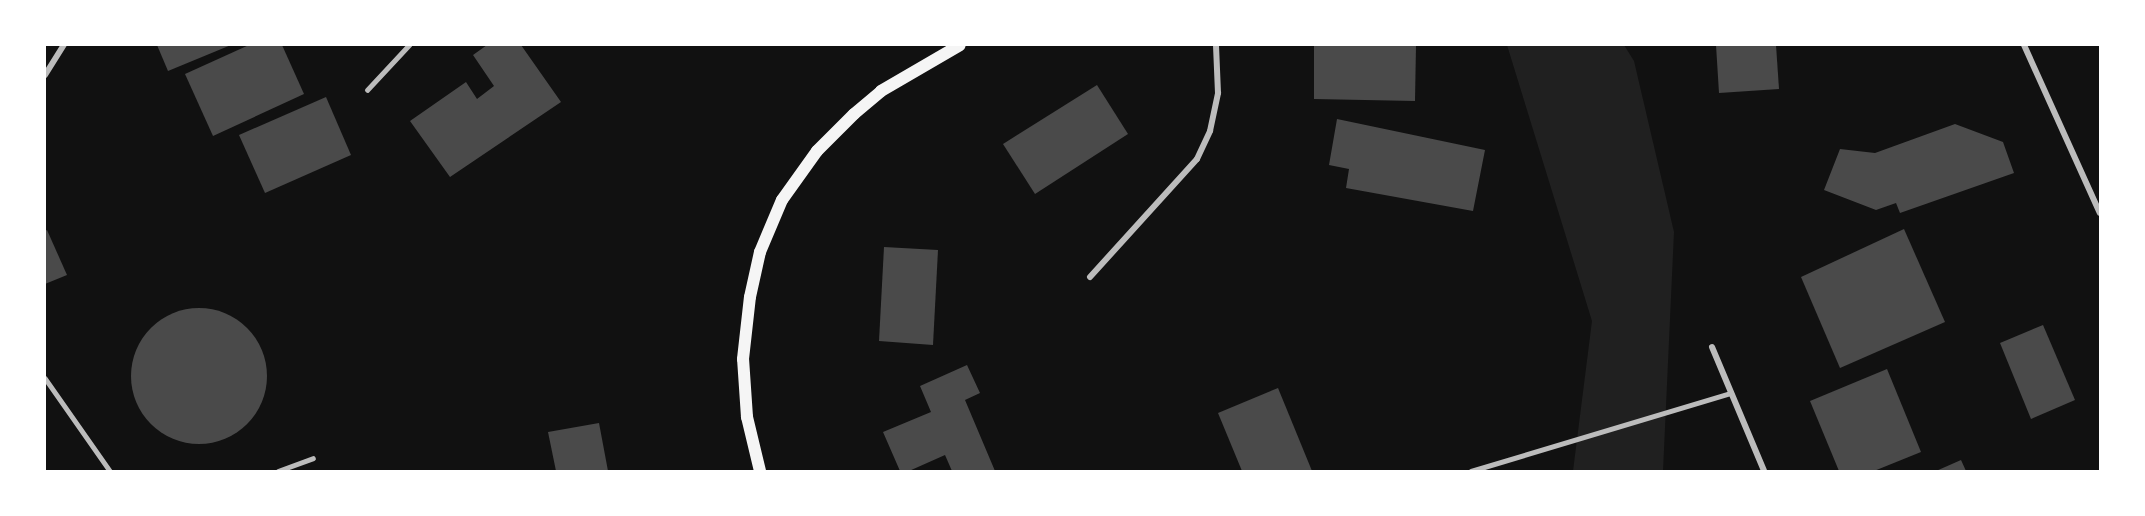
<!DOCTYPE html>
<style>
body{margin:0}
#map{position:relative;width:2145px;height:516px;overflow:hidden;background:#111;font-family:Lato,sans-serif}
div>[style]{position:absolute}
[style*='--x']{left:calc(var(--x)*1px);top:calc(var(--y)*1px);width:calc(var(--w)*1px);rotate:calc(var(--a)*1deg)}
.green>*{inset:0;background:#202020}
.building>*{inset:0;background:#4a4a4a}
.round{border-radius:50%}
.service>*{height:4.5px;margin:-2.25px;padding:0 2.25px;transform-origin:2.25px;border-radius:2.25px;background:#bcbcbc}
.minor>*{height:6px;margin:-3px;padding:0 3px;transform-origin:3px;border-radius:3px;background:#bcbcbc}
.secondary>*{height:12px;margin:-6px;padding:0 6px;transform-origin:6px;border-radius:6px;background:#f5f5f5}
span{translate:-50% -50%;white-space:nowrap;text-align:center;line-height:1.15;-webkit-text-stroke:6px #fff;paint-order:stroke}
.frame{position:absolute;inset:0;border:46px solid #fff;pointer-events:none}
</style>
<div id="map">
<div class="green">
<div style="clip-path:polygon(1507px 45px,1624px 45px,1634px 61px,1674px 232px,1663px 471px,1573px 471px,1592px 321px)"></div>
</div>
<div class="building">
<div style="clip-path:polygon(157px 45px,231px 45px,168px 71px)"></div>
<div style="clip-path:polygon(249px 45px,282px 45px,304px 94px,213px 136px,185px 74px)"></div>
<div style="clip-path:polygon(487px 45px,521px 45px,561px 102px,450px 177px,410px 121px,466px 82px,477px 99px,494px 86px,473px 55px)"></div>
<div style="clip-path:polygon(1314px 45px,1416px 45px,1415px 101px,1314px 99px)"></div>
<div style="clip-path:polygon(1716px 45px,1776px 45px,1779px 89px,1719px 93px)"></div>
<div style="clip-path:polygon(1097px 85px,1128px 134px,1035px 194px,1003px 144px)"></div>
<div style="clip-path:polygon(326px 97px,351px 155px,265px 193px,239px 135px)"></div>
<div style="clip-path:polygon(1337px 119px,1485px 150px,1473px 211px,1346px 188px,1349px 169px,1329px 165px)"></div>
<div style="clip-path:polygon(1955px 124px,2003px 142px,2014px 173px,1900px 213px,1896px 203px,1876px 210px,1824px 190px,1840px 149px,1875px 153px)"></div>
<div style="clip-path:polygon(1904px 229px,1945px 322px,1840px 368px,1801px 277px)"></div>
<div style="clip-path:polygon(47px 230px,67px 275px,45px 284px,45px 231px)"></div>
<div style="clip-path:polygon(884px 247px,938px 250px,933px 345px,879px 341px)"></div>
<div class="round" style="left:131px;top:308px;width:136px;height:136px"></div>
<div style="clip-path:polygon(2043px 325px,2075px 400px,2031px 419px,2000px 343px)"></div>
<div style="clip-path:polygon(967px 365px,980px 393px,965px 400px,995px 471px,952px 471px,945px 455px,909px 471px,900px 471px,883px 432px,931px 412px,920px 386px)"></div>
<div style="clip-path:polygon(1887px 369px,1921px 452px,1874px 471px,1839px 471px,1810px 401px)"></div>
<div style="clip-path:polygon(1278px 388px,1312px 471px,1242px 471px,1218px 413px)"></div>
<div style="clip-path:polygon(599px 423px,608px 471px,556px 471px,548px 432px)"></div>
<div style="clip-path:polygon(1961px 460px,1966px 471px,1936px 471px)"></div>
</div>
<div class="service">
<div style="--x:367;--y:90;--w:62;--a:-47"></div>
<div style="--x:45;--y:378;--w:113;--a:55"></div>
<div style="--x:278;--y:471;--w:37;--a:-20"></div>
<div style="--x:1471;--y:471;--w:271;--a:-16.7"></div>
</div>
<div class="minor">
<div style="--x:2024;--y:45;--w:184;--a:65.7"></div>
<div style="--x:45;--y:75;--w:36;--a:-58"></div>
<div style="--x:1090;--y:277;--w:159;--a:-47.8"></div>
<div style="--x:1197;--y:159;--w:31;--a:-65"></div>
<div style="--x:1210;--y:131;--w:39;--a:-78"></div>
<div style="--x:1218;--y:93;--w:48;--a:-92.4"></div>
<div style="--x:1712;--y:347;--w:134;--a:67.2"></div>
</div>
<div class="secondary">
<div style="--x:760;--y:471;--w:56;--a:-103.5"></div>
<div style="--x:747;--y:417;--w:58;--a:-93.9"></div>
<div style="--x:743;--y:359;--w:62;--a:-83.6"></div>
<div style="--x:750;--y:297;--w:46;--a:-77.5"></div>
<div style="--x:760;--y:252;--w:56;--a:-67.1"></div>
<div style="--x:782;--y:200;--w:60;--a:-54.5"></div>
<div style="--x:817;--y:151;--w:52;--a:-45"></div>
<div style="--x:854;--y:114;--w:35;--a:-40"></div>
<div style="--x:881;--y:91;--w:91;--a:-30.2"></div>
</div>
<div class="frame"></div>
</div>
